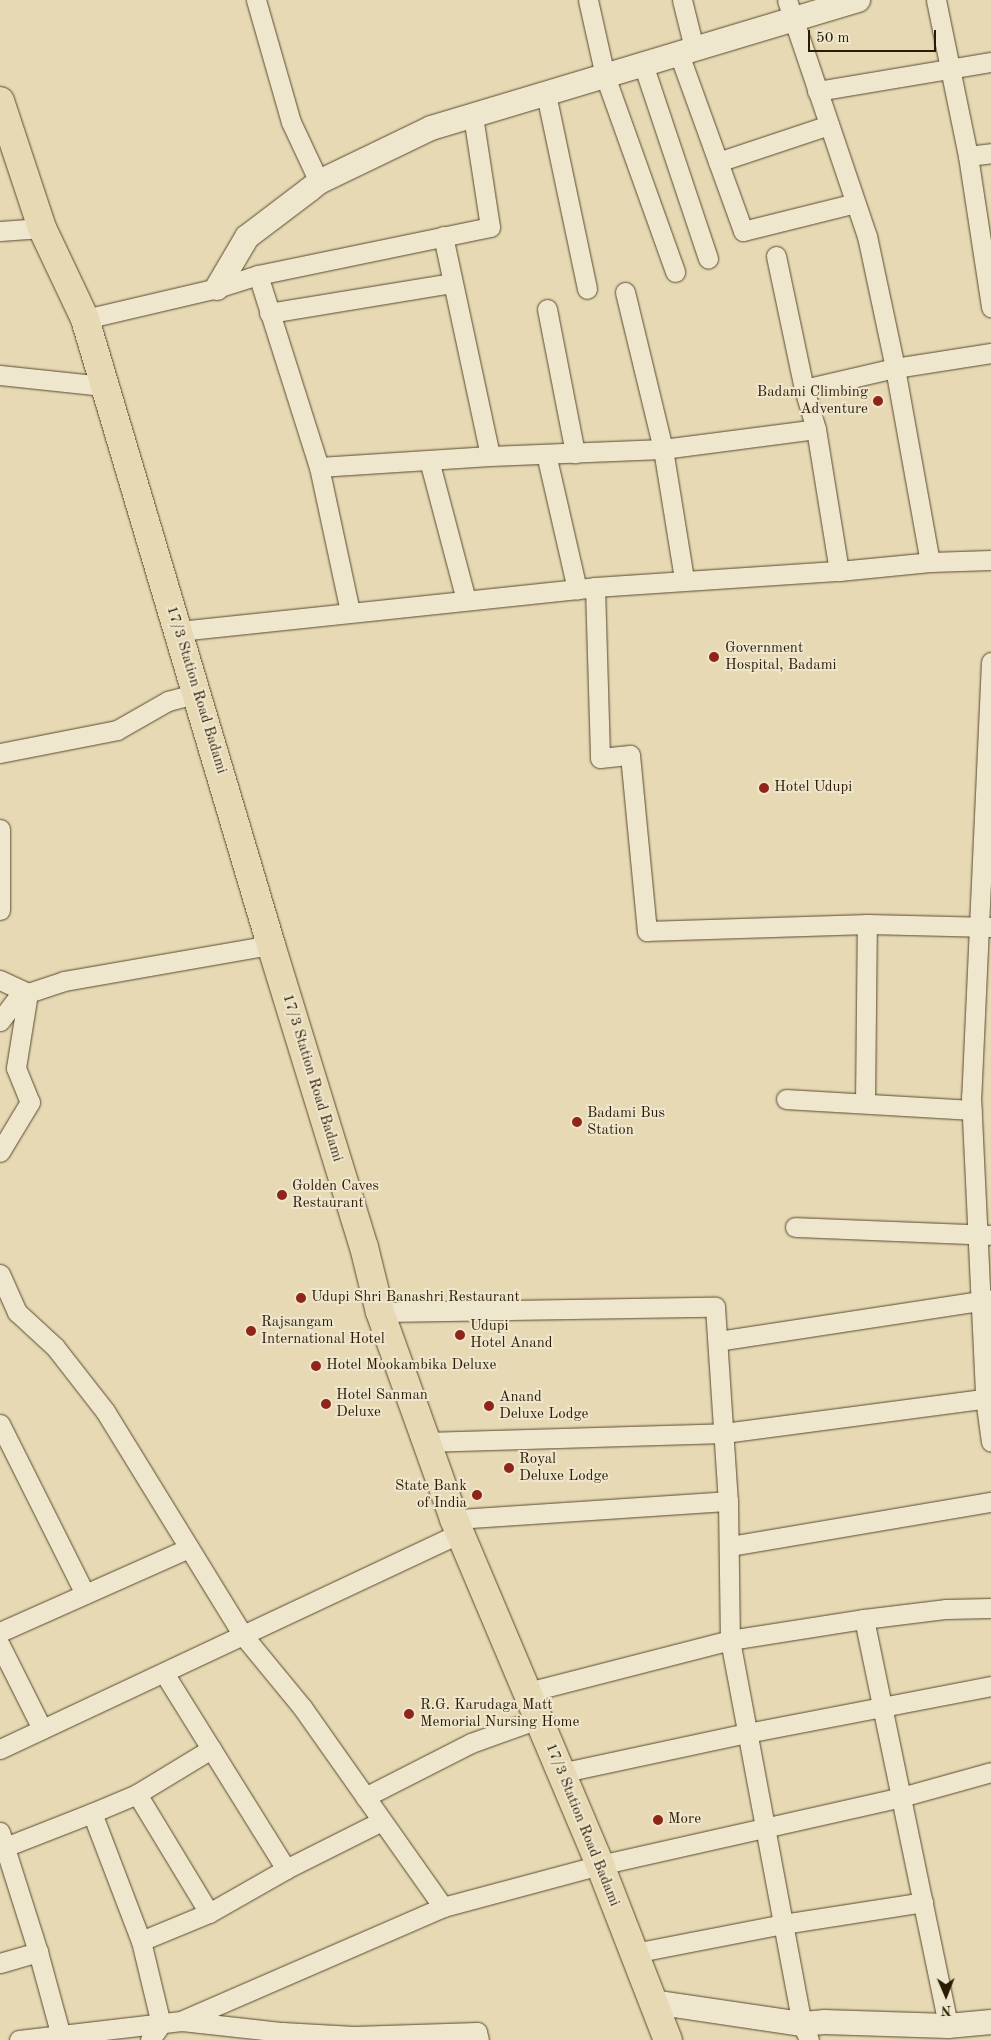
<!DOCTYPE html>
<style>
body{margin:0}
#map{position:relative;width:991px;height:2040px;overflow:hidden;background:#e6d9b3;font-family:"Old Standard TT",serif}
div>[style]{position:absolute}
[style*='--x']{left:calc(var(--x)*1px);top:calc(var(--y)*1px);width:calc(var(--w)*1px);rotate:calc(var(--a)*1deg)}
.roads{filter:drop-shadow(0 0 1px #5a4a2f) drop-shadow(0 0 1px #5a4a2f)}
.minor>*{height:19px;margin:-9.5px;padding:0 9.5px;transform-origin:9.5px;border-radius:9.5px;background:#efe6ce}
.tertiary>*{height:24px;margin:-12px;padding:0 12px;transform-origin:12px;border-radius:12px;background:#efe6ce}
.trunk>*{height:28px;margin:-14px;padding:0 14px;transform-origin:14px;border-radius:14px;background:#e6d9b3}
.dots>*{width:14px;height:14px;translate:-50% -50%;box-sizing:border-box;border:2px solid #efe6ce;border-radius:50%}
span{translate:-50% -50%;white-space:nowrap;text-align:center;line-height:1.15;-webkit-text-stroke:4px #efe6ce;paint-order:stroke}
.poi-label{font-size:15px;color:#2c1b03}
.right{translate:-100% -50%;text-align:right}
.left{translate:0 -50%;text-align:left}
.street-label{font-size:15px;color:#2c1b03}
.north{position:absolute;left:921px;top:1970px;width:50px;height:50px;-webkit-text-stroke:4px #efe6ce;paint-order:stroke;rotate:179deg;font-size:14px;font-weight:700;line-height:20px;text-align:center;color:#2c1b03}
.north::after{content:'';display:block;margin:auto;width:18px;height:22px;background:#2c1b03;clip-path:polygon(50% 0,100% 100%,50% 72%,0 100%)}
.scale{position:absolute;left:808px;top:30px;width:128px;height:22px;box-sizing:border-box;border:2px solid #2c1b03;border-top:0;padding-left:6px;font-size:15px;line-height:18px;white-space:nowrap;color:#2c1b03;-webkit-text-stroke:4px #efe6ce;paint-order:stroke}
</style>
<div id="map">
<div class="roads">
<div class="minor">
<div style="--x:256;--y:0;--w:127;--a:74"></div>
<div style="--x:291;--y:122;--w:66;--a:65"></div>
<div style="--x:588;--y:0;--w:78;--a:77.4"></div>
<div style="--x:605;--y:76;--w:208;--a:70.3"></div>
<div style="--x:682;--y:0;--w:49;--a:76"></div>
<div style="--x:787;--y:0;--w:249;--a:71.3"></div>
<div style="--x:867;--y:236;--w:135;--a:78"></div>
<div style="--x:895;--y:368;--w:197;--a:79.8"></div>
<div style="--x:936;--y:0;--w:159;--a:78.4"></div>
<div style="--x:968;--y:156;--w:153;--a:81.3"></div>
<div style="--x:679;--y:54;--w:188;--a:70.1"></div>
<div style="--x:743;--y:231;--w:115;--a:-14"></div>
<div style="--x:643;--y:64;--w:205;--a:71.5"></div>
<div style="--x:817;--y:91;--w:176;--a:-9.5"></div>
<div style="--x:546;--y:94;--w:199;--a:78.1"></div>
<div style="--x:968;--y:156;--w:23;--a:-7"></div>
<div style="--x:718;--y:162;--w:117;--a:-18.4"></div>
<div style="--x:0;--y:231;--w:42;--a:-4.1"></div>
<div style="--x:443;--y:236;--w:225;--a:77.9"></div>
<div style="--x:776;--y:256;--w:136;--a:78.1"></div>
<div style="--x:804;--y:389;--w:42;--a:73.3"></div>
<div style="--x:816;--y:429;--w:144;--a:80.8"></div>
<div style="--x:258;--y:275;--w:237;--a:-11.7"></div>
<div style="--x:490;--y:227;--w:112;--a:-98.7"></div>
<div style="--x:625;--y:292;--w:162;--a:76.4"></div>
<div style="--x:663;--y:449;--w:132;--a:80.8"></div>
<div style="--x:547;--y:309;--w:147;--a:79"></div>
<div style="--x:269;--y:313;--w:186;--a:-9.3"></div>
<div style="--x:85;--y:319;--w:136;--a:-13.2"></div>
<div style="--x:217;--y:288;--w:43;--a:-17.6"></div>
<div style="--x:258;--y:275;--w:201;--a:72.4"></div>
<div style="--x:319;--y:467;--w:148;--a:77.9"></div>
<div style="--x:0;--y:375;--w:104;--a:6.1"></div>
<div style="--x:804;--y:389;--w:93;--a:-13"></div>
<div style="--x:895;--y:368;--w:97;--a:-8.9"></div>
<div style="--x:546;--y:454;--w:139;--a:77.1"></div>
<div style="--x:429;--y:460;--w:145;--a:75.2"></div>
<div style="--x:319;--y:467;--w:171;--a:-3.7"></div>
<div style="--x:490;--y:456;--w:173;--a:-2.3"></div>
<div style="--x:663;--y:449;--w:154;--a:-7.4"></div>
<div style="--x:595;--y:587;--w:171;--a:88.3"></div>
<div style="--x:600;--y:758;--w:30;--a:-6"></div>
<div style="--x:630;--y:755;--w:177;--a:84.5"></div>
<div style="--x:647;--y:931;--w:220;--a:-1.8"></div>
<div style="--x:179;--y:631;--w:418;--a:-6"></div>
<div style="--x:595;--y:587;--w:245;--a:-3.8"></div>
<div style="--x:839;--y:571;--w:91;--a:-5.6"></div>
<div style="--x:930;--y:562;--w:61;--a:-1.9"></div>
<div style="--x:991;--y:662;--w:434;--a:92.6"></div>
<div style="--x:971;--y:1096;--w:302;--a:87.3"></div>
<div style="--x:985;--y:1398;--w:44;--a:82.2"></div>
<div style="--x:0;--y:753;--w:119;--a:-11.1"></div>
<div style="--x:117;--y:730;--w:59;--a:-29.6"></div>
<div style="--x:168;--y:701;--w:31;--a:-15"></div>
<div style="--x:0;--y:829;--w:81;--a:90"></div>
<div style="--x:0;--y:980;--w:31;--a:25"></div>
<div style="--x:28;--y:993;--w:76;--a:99.1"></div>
<div style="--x:16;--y:1068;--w:37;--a:68"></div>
<div style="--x:30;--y:1102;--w:58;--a:121"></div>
<div style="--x:0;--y:1021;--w:31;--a:-53"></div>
<div style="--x:19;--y:996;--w:47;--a:-18.4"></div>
<div style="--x:64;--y:981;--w:210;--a:-9.9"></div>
<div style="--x:786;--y:1099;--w:186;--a:3.4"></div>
<div style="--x:865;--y:1103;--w:179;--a:-89.4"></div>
<div style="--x:867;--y:924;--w:124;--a:1.4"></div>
<div style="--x:795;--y:1227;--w:195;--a:2.3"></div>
<div style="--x:0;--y:1274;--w:42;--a:65.9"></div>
<div style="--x:17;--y:1312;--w:52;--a:42.6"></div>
<div style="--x:55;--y:1347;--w:81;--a:52"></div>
<div style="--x:105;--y:1411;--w:262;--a:58.4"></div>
<div style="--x:242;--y:1634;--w:94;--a:50.6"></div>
<div style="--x:302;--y:1707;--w:245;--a:54.8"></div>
<div style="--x:380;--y:1312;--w:335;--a:-0.9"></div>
<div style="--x:715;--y:1307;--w:194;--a:86.2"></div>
<div style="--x:728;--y:1501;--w:275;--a:176.2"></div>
<div style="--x:718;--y:1341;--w:276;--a:-8.7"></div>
<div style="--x:0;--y:1424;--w:190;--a:63.4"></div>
<div style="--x:426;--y:1442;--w:298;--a:-1.7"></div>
<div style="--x:724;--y:1433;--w:269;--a:-7.5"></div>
<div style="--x:728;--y:1501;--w:139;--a:89.2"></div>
<div style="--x:730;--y:1640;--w:391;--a:79.4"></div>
<div style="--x:802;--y:2024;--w:17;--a:66"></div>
<div style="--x:730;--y:1546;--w:265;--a:-9.6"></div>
<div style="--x:864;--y:1619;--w:416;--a:78.3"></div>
<div style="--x:0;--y:1632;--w:207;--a:-24"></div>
<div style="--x:0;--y:1645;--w:94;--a:63.4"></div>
<div style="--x:164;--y:1673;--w:231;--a:58.1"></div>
<div style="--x:528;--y:1692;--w:209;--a:-14.4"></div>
<div style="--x:730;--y:1640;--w:136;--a:-8.9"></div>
<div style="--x:864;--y:1619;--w:83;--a:-7"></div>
<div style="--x:946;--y:1609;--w:45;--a:-1.3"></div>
<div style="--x:0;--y:1749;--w:508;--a:-25.15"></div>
<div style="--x:560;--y:1773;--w:191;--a:-12.1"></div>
<div style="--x:747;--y:1733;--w:248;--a:-10.9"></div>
<div style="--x:137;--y:1794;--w:139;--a:58.8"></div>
<div style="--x:365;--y:1797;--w:119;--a:-27"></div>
<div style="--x:471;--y:1743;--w:71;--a:-19.7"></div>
<div style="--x:92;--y:1813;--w:49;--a:-22.9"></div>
<div style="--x:137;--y:1794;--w:87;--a:-31.3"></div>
<div style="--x:0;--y:1832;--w:126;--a:72.4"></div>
<div style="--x:38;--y:1952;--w:91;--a:74.7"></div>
<div style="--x:0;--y:1849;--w:99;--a:-21.4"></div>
<div style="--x:92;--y:1813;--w:137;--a:69.1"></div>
<div style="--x:141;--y:1941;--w:74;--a:-22.4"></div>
<div style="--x:209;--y:1913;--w:89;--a:-29.7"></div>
<div style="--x:286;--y:1869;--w:107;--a:-26.6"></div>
<div style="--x:141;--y:1941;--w:85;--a:76.5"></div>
<div style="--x:161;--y:2024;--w:19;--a:125"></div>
<div style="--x:634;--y:1953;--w:152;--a:-11"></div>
<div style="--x:783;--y:1924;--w:142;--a:-8.9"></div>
<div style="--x:0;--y:1963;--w:40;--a:-16"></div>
<div style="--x:182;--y:2021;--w:101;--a:6.3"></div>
<div style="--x:282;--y:2032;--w:72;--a:3.2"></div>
<div style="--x:354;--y:2036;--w:123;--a:-1.9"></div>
<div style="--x:477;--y:2032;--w:8;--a:76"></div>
<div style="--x:19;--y:2040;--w:163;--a:-6.7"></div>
<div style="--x:181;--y:2021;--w:286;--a:-23.5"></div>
<div style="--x:443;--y:1907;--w:163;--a:-15"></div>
<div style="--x:600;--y:1865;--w:309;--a:-12.7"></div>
<div style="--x:901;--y:1797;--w:93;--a:-15.5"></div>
</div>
<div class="tertiary">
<div style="--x:217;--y:288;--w:59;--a:-59.5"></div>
<div style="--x:247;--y:237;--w:78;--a:-37.2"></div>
<div style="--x:309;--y:190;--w:13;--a:-39"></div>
<div style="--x:319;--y:182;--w:124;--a:-25.7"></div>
<div style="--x:431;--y:128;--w:446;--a:-16.7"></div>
<div style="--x:653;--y:2002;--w:151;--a:8.4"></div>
<div style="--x:802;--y:2024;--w:22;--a:-5"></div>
<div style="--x:824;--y:2022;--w:124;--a:1.8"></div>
<div style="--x:948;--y:2026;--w:43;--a:-5.3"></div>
</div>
<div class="trunk">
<div style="--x:0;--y:101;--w:134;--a:71.7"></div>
<div style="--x:42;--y:228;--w:101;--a:64.7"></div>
<div style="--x:85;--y:319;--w:653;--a:73.45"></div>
<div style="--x:271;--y:945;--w:316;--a:72.9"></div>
<div style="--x:364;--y:1247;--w:67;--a:76.2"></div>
<div style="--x:380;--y:1312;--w:220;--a:70.3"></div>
<div style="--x:454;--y:1519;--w:376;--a:67.1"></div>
<div style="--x:600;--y:1865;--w:188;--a:68.8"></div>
</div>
</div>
<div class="dots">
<div style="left:878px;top:401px;background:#8f2418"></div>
<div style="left:714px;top:657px;background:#8f2418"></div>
<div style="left:764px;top:788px;background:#8f2418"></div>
<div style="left:577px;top:1122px;background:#8f2418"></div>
<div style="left:282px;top:1195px;background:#8f2418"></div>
<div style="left:301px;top:1298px;background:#8f2418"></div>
<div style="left:251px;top:1331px;background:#8f2418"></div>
<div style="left:460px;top:1335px;background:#8f2418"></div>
<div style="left:316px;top:1366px;background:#8f2418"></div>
<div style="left:326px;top:1404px;background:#8f2418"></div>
<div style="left:489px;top:1406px;background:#8f2418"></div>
<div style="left:509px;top:1468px;background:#8f2418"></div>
<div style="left:477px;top:1495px;background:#8f2418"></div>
<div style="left:409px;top:1714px;background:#8f2418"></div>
<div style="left:658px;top:1820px;background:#8f2418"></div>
</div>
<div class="poi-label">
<span class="right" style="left:868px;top:401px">Badami Climbing<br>Adventure</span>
<span class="left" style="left:725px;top:657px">Government<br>Hospital, Badami</span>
<span class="left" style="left:774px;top:788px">Hotel Udupi</span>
<span class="left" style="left:587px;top:1122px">Badami Bus<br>Station</span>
<span class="left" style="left:292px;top:1195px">Golden Caves<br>Restaurant</span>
<span class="left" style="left:311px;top:1298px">Udupi Shri Banashri Restaurant</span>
<span class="left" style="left:261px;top:1331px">Rajsangam<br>International Hotel</span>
<span class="left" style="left:470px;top:1335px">Udupi<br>Hotel Anand</span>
<span class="left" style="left:326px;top:1366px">Hotel Mookambika Deluxe</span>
<span class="left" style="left:336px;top:1404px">Hotel Sanman<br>Deluxe</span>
<span class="left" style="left:499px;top:1406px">Anand<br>Deluxe Lodge</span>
<span class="left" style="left:519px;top:1468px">Royal<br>Deluxe Lodge</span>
<span class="right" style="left:467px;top:1495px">State Bank<br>of India</span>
<span class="left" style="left:420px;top:1714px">R.G. Karudaga Matt<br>Memorial Nursing Home</span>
<span class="left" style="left:668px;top:1820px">More</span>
</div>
<div class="street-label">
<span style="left:196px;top:690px;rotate:73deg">17/3 Station Road Badami</span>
<span style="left:312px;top:1078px;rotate:73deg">17/3 Station Road Badami</span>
<span style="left:582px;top:1825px;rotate:68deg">17/3 Station Road Badami</span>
</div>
<div class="north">N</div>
<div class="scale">50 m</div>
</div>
